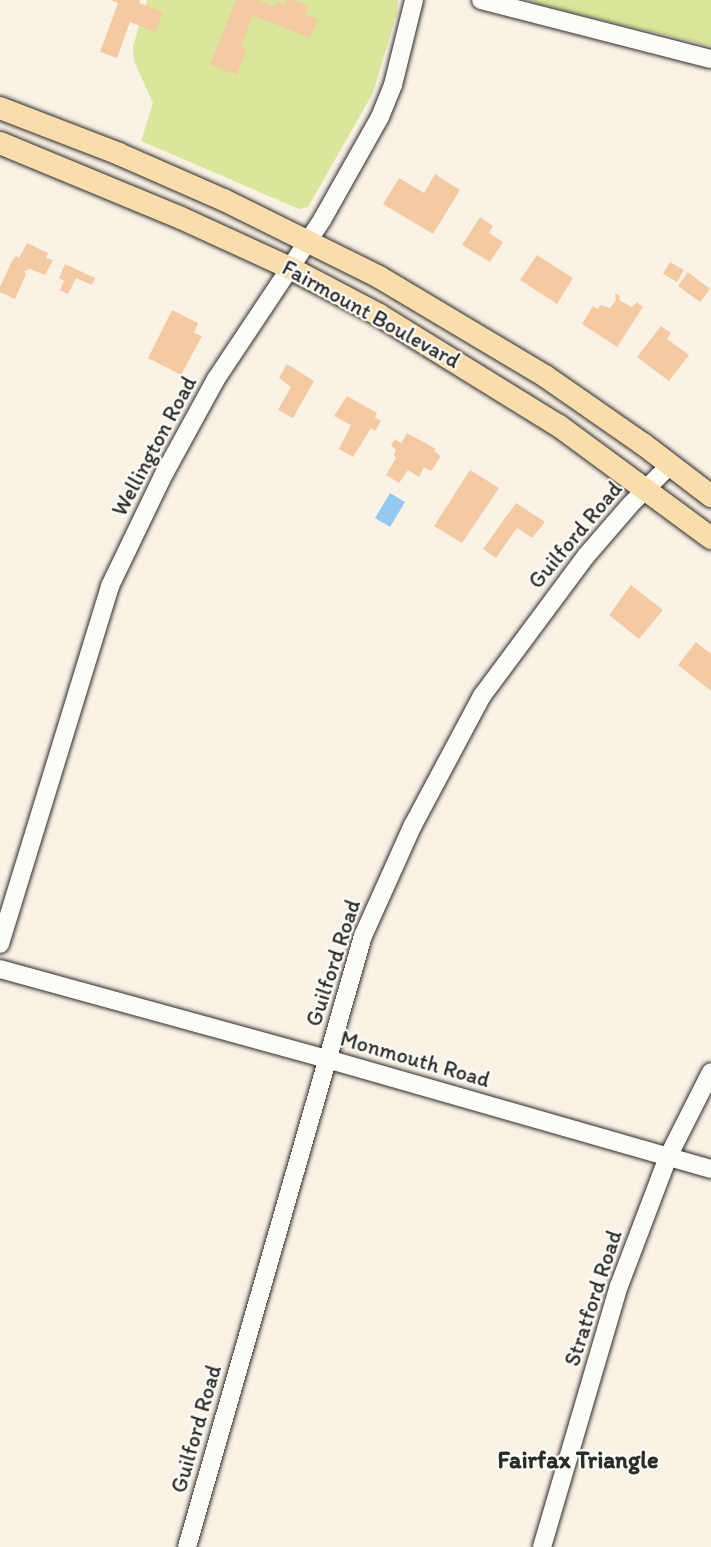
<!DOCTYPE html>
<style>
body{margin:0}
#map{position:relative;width:711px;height:1547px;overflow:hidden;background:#fbf2e6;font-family:Itim,sans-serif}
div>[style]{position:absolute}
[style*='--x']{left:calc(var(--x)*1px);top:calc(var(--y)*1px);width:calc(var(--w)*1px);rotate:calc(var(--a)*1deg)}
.green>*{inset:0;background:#dae699}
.water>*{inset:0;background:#93c8f1}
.building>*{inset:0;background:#f3caa2}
.roads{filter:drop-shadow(0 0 2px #2b2b2b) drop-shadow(0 0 2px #2b2b2b)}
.minor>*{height:18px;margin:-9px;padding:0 9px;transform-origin:9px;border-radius:9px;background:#fdfcf7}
.major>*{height:22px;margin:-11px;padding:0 11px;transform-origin:11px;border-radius:11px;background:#f9deab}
span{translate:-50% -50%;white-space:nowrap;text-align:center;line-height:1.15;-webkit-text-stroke:4.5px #fdfcf7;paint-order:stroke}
.street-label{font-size:22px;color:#2b2b2b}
.neighbourhood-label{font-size:24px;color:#2b2b2b;font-weight:700}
</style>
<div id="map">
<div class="green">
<div style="clip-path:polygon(147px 0,398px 0,397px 13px,373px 93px,308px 207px,299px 209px,141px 141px,153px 103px,134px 61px,133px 46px)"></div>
<div style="clip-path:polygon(528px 0,711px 0,711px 46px,567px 11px)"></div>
</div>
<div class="water">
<div style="clip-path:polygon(390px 493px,405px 502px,390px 527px,375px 518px)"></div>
</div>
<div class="building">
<div style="clip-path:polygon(111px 0,140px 0,139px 3px,163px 12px,155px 32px,130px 22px,117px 58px,100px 52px,118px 3px)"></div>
<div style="clip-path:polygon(236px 0,258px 0,275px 7px,277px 1px,285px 4px,286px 0,293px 0,308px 6px,306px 14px,318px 19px,310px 38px,253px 15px,241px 46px,246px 50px,237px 75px,210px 65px)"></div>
<div style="clip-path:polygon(435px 174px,460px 190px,433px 234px,383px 204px,399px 178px,424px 193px)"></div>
<div style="clip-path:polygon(480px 217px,493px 226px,489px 233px,503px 242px,490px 262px,462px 245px)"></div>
<div style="clip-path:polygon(27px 243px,48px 253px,46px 258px,53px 260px,45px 275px,30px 269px,24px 271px,26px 274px,15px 299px,0 292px,0 287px,12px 261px,16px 256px,19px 258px)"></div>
<div style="clip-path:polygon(537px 255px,573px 278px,557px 304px,520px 280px)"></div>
<div style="clip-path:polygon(670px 262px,684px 270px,677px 282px,663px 274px)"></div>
<div style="clip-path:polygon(65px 264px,95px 278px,92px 285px,76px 278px,68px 294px,60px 290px,64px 281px,59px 278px)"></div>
<div style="clip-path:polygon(688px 272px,710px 289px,700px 302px,678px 286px)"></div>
<div style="clip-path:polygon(615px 293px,620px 296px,619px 300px,632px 307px,637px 302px,643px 307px,617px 347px,582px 324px,593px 306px,598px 309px,600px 305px,610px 308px,616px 300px)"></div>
<div style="clip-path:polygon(172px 310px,198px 323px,194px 333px,202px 336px,181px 375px,148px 358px)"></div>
<div style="clip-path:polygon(661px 326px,671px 333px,667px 339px,689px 355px,669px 381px,637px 357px)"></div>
<div style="clip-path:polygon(287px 364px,314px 381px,293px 418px,278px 410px,291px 387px,279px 378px)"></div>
<div style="clip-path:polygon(347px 396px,377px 413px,375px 417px,381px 421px,375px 431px,371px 428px,353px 457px,339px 449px,351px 425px,334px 416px)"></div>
<div style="clip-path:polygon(407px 433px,436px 449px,434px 451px,441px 456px,431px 471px,424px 467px,419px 477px,408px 470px,399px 483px,386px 475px,396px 458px,394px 455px,396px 450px,391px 445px,395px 439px,401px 443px)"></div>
<div style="clip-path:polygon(470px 470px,499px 488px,462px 543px,434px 526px)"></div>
<div style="clip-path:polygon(516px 503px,545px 522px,532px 538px,517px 528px,496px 558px,483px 549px)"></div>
<div style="clip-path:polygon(631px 585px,663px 610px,639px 639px,609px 615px)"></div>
<div style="clip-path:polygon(696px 642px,711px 654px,711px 691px,678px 665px)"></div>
</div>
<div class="roads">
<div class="minor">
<div style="--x:481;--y:0;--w:237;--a:14.4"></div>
<div style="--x:0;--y:944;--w:375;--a:-72.9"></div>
<div style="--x:110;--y:586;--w:124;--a:-64.3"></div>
<div style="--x:164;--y:474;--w:108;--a:-61.3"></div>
<div style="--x:216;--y:379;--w:191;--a:-56.3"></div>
<div style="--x:322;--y:220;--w:118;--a:-60.6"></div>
<div style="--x:380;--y:117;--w:35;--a:-68"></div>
<div style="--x:393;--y:85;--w:88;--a:-76.1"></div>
<div style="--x:0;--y:969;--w:339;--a:15.4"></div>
<div style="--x:327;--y:1059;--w:399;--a:16"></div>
<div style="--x:187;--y:1547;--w:636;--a:-73.93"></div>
<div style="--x:363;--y:936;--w:122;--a:-65.8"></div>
<div style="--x:413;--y:825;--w:146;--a:-61.9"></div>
<div style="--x:482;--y:696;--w:174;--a:-53.4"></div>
<div style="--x:586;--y:556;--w:67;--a:-49.2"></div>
<div style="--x:630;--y:505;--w:57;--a:-45"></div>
<div style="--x:542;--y:1547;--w:272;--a:-73.6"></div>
<div style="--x:619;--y:1286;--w:138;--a:-69.2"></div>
<div style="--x:668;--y:1157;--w:95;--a:-63.2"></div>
</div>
<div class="major">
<div style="--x:0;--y:108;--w:128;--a:21.1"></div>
<div style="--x:119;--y:154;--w:115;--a:23.7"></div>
<div style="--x:224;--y:200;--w:173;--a:26.4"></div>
<div style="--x:379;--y:277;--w:193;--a:30.8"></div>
<div style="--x:545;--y:376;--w:119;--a:34.8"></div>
<div style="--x:643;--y:444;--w:86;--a:37.4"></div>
<div style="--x:0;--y:143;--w:196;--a:22.5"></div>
<div style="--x:181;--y:218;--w:120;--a:24.6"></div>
<div style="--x:290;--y:268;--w:101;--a:27.8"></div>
<div style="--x:379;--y:315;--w:211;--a:31.7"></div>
<div style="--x:559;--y:426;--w:189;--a:36.4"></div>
</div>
</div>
<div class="street-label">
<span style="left:371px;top:314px;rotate:29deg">Fairmount Boulevard</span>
<span style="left:154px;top:446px;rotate:-62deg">Wellington Road</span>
<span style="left:575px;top:535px;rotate:-50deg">Guilford Road</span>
<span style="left:333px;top:963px;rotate:-72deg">Guilford Road</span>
<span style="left:415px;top:1059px;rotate:16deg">Monmouth Road</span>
<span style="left:593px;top:1298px;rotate:-72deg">Stratford Road</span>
<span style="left:196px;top:1429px;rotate:-74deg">Guilford Road</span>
</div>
<div class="neighbourhood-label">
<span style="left:578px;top:1460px">Fairfax Triangle</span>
</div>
</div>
